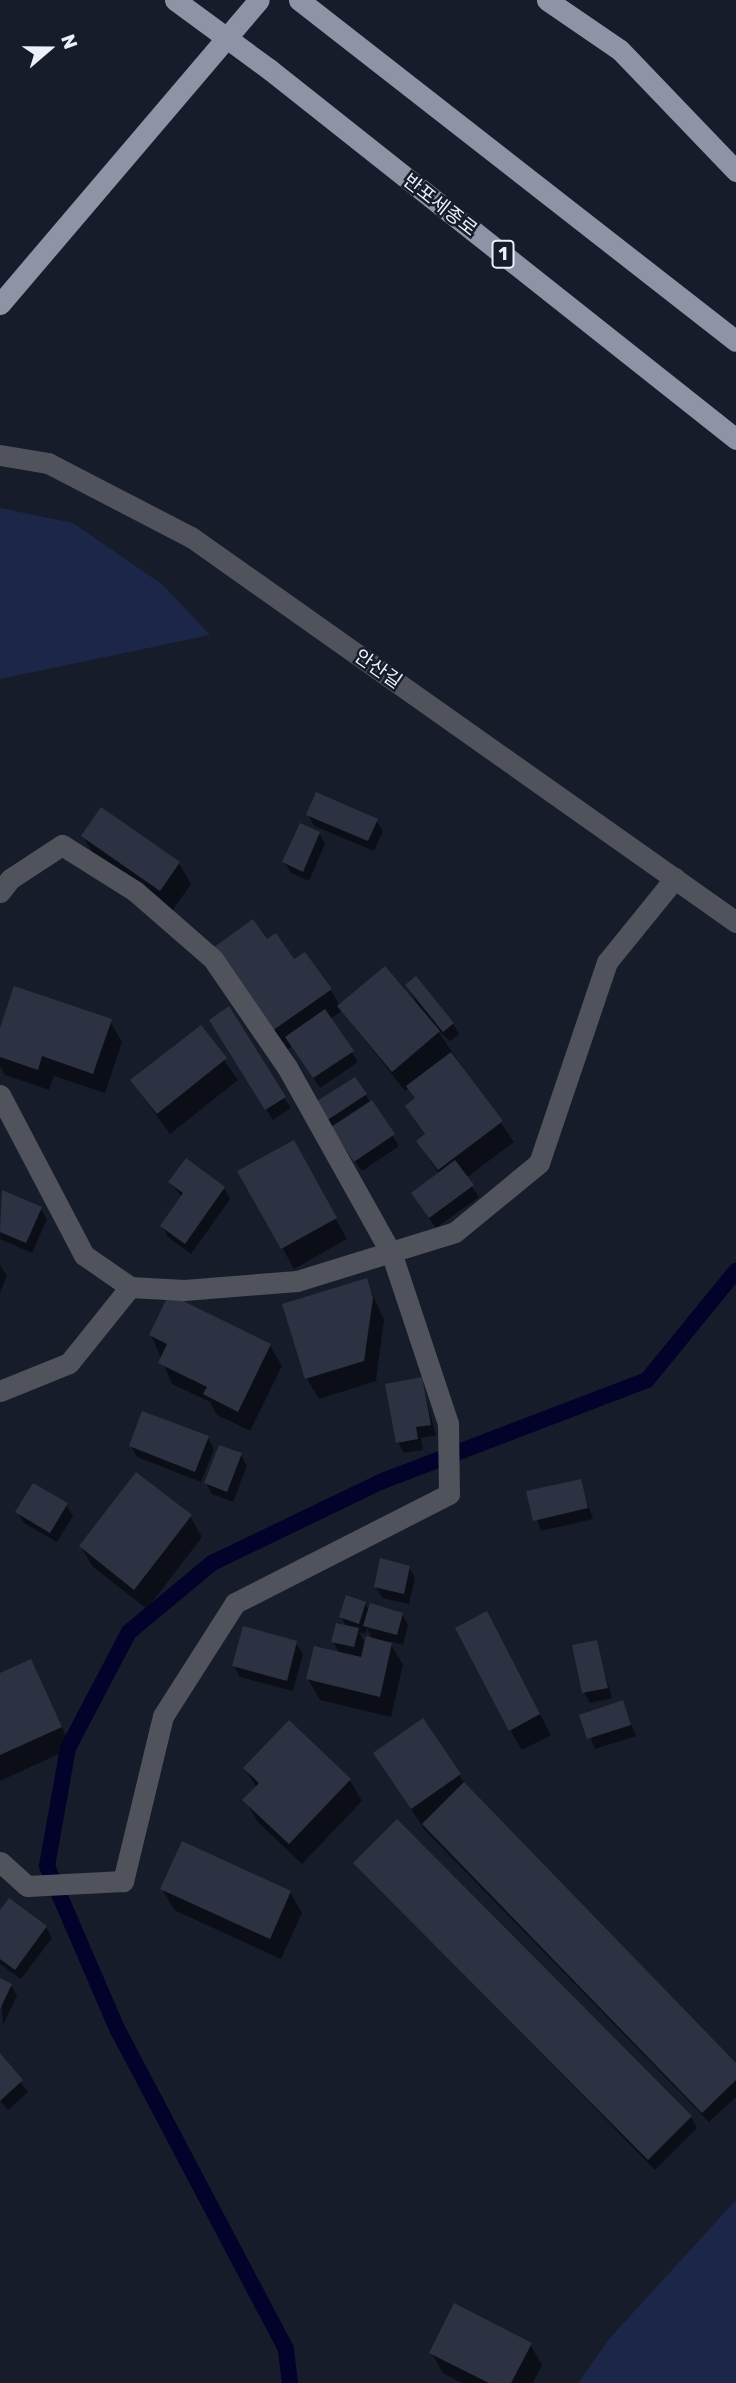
<!DOCTYPE html>
<meta charset="utf-8">
<style>
body{margin:0}
#map{position:relative;width:736px;height:2383px;overflow:hidden;background:#171c2b;font-family:Rubik,"Noto Sans KR",sans-serif}
div>[style]{position:absolute}
[style*='--x']{left:calc(var(--x)*1px);top:calc(var(--y)*1px);width:calc(var(--w)*1px);rotate:calc(var(--a)*1deg)}
.green>*{inset:0;background:#1c2649}
.shadow>*{inset:0;background:#0007}
.stream>*{height:16px;margin:-8px;padding:0 8px;transform-origin:8px;border-radius:8px;background:#02022a}
.building>*{inset:0;background:#2d3243}
.minor>*{height:21px;margin:-10.5px;padding:0 10.5px;transform-origin:10.5px;border-radius:10.5px;background:#50535b}
.tertiary>*{height:21px;margin:-10.5px;padding:0 10.5px;transform-origin:10.5px;border-radius:10.5px;background:#50535b}
.trunk>*{height:21px;margin:-10.5px;padding:0 10.5px;transform-origin:10.5px;border-radius:10.5px;background:#8e94a6}
.trunk-bridge>*{height:21px;margin:-10.5px;padding:0 10.5px;transform-origin:10.5px;border-radius:10.5px;background:#8e94a6}
span{translate:-50% -50%;white-space:nowrap;text-align:center;line-height:1.15;-webkit-text-stroke:5px #171c2b;paint-order:stroke}
.shield-label span{padding:2px 5px;background:#171c2b;border:2px solid;border-radius:5px;-webkit-text-stroke-width:0}
.shield-label{font-size:18px;color:#ecf0fa;font-weight:700}
.street-label{font-size:19px;color:#ecf0fa}
.north{position:absolute;left:14px;top:14px;width:70px;height:70px;-webkit-text-stroke:5px #171c2b;paint-order:stroke;rotate:70deg;font-size:19px;font-weight:700;line-height:28px;text-align:center;color:#ecf0fa}
.north::after{content:'';display:block;margin:auto;width:24px;height:32px;background:#ecf0fa;clip-path:polygon(50% 0,100% 100%,50% 72%,0 100%)}
</style>
<div id="map">
<div class="green">
<div style="clip-path:polygon(0 508px,73px 523px,163px 585px,210px 635px,0 679px)"></div>
<div style="clip-path:polygon(736px 2200px,736px 2383px,578px 2383px,610px 2338px)"></div>
</div>
<div class="shadow">
<div style="clip-path:polygon(308px 815px,376px 820px,383px 831px,374px 851px,314px 826px)"></div>
<div style="clip-path:polygon(319px 833px,325px 844px,309px 881px,291px 873px,284px 862px)"></div>
<div style="clip-path:polygon(83px 836px,179px 863px,191px 884px,172px 911px,95px 857px)"></div>
<div style="clip-path:polygon(267px 942px,331px 990px,340px 1006px,423px 1014px,407px 986px,453px 1024px,459px 1034px,450px 1041px,435px 1027px,514px 1142px,466px 1178px,479px 1197px,436px 1228px,419px 1204px,439px 1174px,418px 1142px,426px 1136px,407px 1107px,416px 1100px,409px 1088px,405px 1091px,342px 1011px,330px 1019px,358px 1062px,320px 1088px,293px 1046px,285px 1051px,227px 969px)"></div>
<div style="clip-path:polygon(110px 1021px,122px 1042px,105px 1093px,54px 1076px,49px 1090px,5px 1075px,0 1066px,0 1033px)"></div>
<div style="clip-path:polygon(201px 1028px,238px 1080px,170px 1134px,132px 1081px)"></div>
<div style="clip-path:polygon(217px 1031px,284px 1098px,291px 1108px,273px 1120px)"></div>
<div style="clip-path:polygon(355px 1079px,399px 1146px,362px 1171px,322px 1114px)"></div>
<div style="clip-path:polygon(293px 1142px,347px 1239px,294px 1269px,240px 1172px)"></div>
<div style="clip-path:polygon(186px 1161px,224px 1188px,230px 1199px,191px 1254px,168px 1237px,162px 1226px,182px 1197px,170px 1182px)"></div>
<div style="clip-path:polygon(3px 1192px,40px 1208px,47px 1219px,32px 1253px,0 1239px)"></div>
<div style="clip-path:polygon(0 1265px,7px 1276px,0 1293px)"></div>
<div style="clip-path:polygon(366px 1280px,384px 1320px,376px 1381px,319px 1399px,307px 1379px,284px 1305px)"></div>
<div style="clip-path:polygon(151px 1335px,270px 1345px,282px 1366px,250px 1431px,217px 1415px,210px 1402px,172px 1384px)"></div>
<div style="clip-path:polygon(421px 1379px,436px 1435px,421px 1438px,423px 1450px,404px 1453px,398px 1442px)"></div>
<div style="clip-path:polygon(208px 1438px,214px 1449px,201px 1482px,137px 1457px,131px 1446px)"></div>
<div style="clip-path:polygon(241px 1455px,247px 1466px,233px 1502px,212px 1494px,206px 1483px)"></div>
<div style="clip-path:polygon(580px 1481px,593px 1519px,541px 1531px,528px 1492px)"></div>
<div style="clip-path:polygon(66px 1505px,73px 1516px,57px 1542px,24px 1523px,17px 1512px)"></div>
<div style="clip-path:polygon(190px 1516px,202px 1537px,147px 1609px,93px 1567px,81px 1547px)"></div>
<div style="clip-path:polygon(409px 1568px,415px 1578px,409px 1604px,382px 1598px,376px 1587px)"></div>
<div style="clip-path:polygon(evenodd,365px 1603px,369px 1611px,402px 1614px,408px 1625px,403px 1645px,389px 1641px,403px 1665px,391px 1717px,320px 1700px,308px 1679px,340px 1654px,333px 1641px,347px 1627px,341px 1617px,365px 1603px,367px 1628px,373px 1640px,366px 1644px,359px 1632px,365px 1634px,367px 1628px)"></div>
<div style="clip-path:polygon(498px 1634px,551px 1735px,522px 1750px,510px 1730px)"></div>
<div style="clip-path:polygon(596px 1642px,612px 1698px,590px 1703px,584px 1692px)"></div>
<div style="clip-path:polygon(296px 1643px,303px 1654px,293px 1691px,240px 1677px,234px 1666px)"></div>
<div style="clip-path:polygon(30px 1661px,72px 1748px,0 1781px,0 1675px)"></div>
<div style="clip-path:polygon(622px 1702px,636px 1736px,595px 1749px,581px 1716px)"></div>
<div style="clip-path:polygon(423px 1721px,467px 1787px,736px 2065px,736px 2097px,709px 2122px,424px 1829px,375px 1754px)"></div>
<div style="clip-path:polygon(245px 1769px,350px 1780px,362px 1801px,302px 1864px,257px 1821px,245px 1800px,257px 1788px)"></div>
<div style="clip-path:polygon(356px 1863px,691px 2117px,697px 2128px,655px 2170px)"></div>
<div style="clip-path:polygon(162px 1889px,290px 1892px,302px 1913px,281px 1959px,174px 1910px)"></div>
<div style="clip-path:polygon(0 1913px,46px 1927px,52px 1938px,21px 1979px,0 1964px)"></div>
<div style="clip-path:polygon(0 1980px,11px 1985px,17px 1996px,3px 2025px)"></div>
<div style="clip-path:polygon(0 2056px,28px 2092px,8px 2110px,0 2101px)"></div>
<div style="clip-path:polygon(530px 2344px,542px 2365px,533px 2383px,462px 2383px,443px 2373px,431px 2352px)"></div>
</div>
<div class="stream">
<div style="--x:290;--y:2383;--w:34;--a:-97"></div>
<div style="--x:286;--y:2349;--w:360;--a:-117.8"></div>
<div style="--x:118;--y:2031;--w:180;--a:-113.3"></div>
<div style="--x:47;--y:1866;--w:120;--a:-79.9"></div>
<div style="--x:68;--y:1748;--w:131;--a:-62.3"></div>
<div style="--x:129;--y:1632;--w:108;--a:-39.7"></div>
<div style="--x:212;--y:1563;--w:187;--a:-25.7"></div>
<div style="--x:380;--y:1482;--w:286;--a:-20.9"></div>
<div style="--x:647;--y:1380;--w:141;--a:-50.8"></div>
</div>
<div class="building">
<div style="clip-path:polygon(316px 792px,378px 819px,368px 841px,306px 815px)"></div>
<div style="clip-path:polygon(101px 807px,180px 862px,160px 891px,81px 836px)"></div>
<div style="clip-path:polygon(300px 823px,320px 832px,303px 872px,282px 862px)"></div>
<div style="clip-path:polygon(253px 919px,267px 939px,276px 933px,294px 959px,305px 952px,332px 989px,272px 1031px,213px 948px)"></div>
<div style="clip-path:polygon(385px 966px,440px 1031px,392px 1072px,337px 1006px)"></div>
<div style="clip-path:polygon(416px 976px,454px 1023px,443px 1032px,405px 985px)"></div>
<div style="clip-path:polygon(14px 986px,112px 1019px,93px 1074px,42px 1056px,38px 1070px,0 1057px,0 1028px)"></div>
<div style="clip-path:polygon(229px 1006px,286px 1097px,265px 1110px,209px 1020px)"></div>
<div style="clip-path:polygon(325px 1009px,354px 1051px,313px 1078px,285px 1037px)"></div>
<div style="clip-path:polygon(201px 1025px,227px 1058px,157px 1114px,130px 1080px)"></div>
<div style="clip-path:polygon(451px 1052px,503px 1121px,438px 1170px,416px 1141px,425px 1134px,405px 1106px,415px 1098px,406px 1086px)"></div>
<div style="clip-path:polygon(355px 1077px,367px 1094px,326px 1121px,314px 1103px)"></div>
<div style="clip-path:polygon(372px 1100px,395px 1134px,354px 1162px,331px 1127px)"></div>
<div style="clip-path:polygon(294px 1140px,337px 1218px,281px 1249px,237px 1171px)"></div>
<div style="clip-path:polygon(186px 1158px,225px 1187px,185px 1244px,160px 1226px,183px 1193px,168px 1182px)"></div>
<div style="clip-path:polygon(455px 1160px,474px 1185px,429px 1218px,411px 1193px)"></div>
<div style="clip-path:polygon(2px 1190px,42px 1207px,26px 1243px,0 1232px)"></div>
<div style="clip-path:polygon(367px 1278px,373px 1298px,364px 1361px,305px 1379px,282px 1304px)"></div>
<div style="clip-path:polygon(169px 1294px,271px 1344px,238px 1412px,203px 1394px,207px 1387px,158px 1363px,167px 1344px,149px 1335px)"></div>
<div style="clip-path:polygon(422px 1377px,431px 1425px,416px 1427px,418px 1439px,396px 1443px,385px 1384px)"></div>
<div style="clip-path:polygon(142px 1411px,209px 1436px,195px 1472px,129px 1446px)"></div>
<div style="clip-path:polygon(219px 1445px,242px 1453px,227px 1492px,204px 1483px)"></div>
<div style="clip-path:polygon(136px 1472px,192px 1515px,134px 1590px,79px 1546px)"></div>
<div style="clip-path:polygon(581px 1479px,588px 1508px,533px 1521px,526px 1491px)"></div>
<div style="clip-path:polygon(33px 1483px,68px 1503px,50px 1533px,15px 1512px)"></div>
<div style="clip-path:polygon(380px 1558px,410px 1566px,404px 1594px,374px 1587px)"></div>
<div style="clip-path:polygon(346px 1595px,366px 1602px,359px 1624px,339px 1617px)"></div>
<div style="clip-path:polygon(370px 1603px,403px 1613px,397px 1635px,363px 1626px)"></div>
<div style="clip-path:polygon(487px 1611px,540px 1714px,509px 1731px,455px 1628px)"></div>
<div style="clip-path:polygon(336px 1623px,359px 1628px,354px 1647px,331px 1642px)"></div>
<div style="clip-path:polygon(243px 1626px,297px 1641px,287px 1681px,232px 1666px)"></div>
<div style="clip-path:polygon(366px 1636px,392px 1643px,380px 1697px,306px 1679px,314px 1646px,361px 1657px)"></div>
<div style="clip-path:polygon(597px 1640px,608px 1688px,582px 1693px,572px 1645px)"></div>
<div style="clip-path:polygon(31px 1659px,62px 1727px,0 1755px,0 1673px)"></div>
<div style="clip-path:polygon(623px 1700px,631px 1725px,587px 1739px,579px 1715px)"></div>
<div style="clip-path:polygon(423px 1718px,461px 1774px,411px 1809px,373px 1753px)"></div>
<div style="clip-path:polygon(289px 1720px,351px 1779px,289px 1844px,242px 1800px,259px 1783px,243px 1768px)"></div>
<div style="clip-path:polygon(464px 1782px,736px 2063px,736px 2080px,702px 2113px,422px 1824px)"></div>
<div style="clip-path:polygon(397px 1819px,692px 2116px,648px 2160px,353px 1863px)"></div>
<div style="clip-path:polygon(182px 1841px,291px 1891px,270px 1939px,160px 1889px)"></div>
<div style="clip-path:polygon(9px 1898px,47px 1926px,15px 1970px,0 1959px,0 1910px)"></div>
<div style="clip-path:polygon(0 1978px,12px 1984px,0 2009px)"></div>
<div style="clip-path:polygon(0 2053px,23px 2080px,0 2101px)"></div>
<div style="clip-path:polygon(454px 2303px,532px 2343px,511px 2383px,489px 2383px,429px 2353px)"></div>
</div>
<div class="minor">
<div style="--x:0;--y:892;--w:16;--a:-52"></div>
<div style="--x:10;--y:879;--w:62;--a:-33.2"></div>
<div style="--x:62;--y:845;--w:86;--a:32.2"></div>
<div style="--x:135;--y:891;--w:103;--a:41.1"></div>
<div style="--x:213;--y:959;--w:131;--a:55.6"></div>
<div style="--x:287;--y:1067;--w:215;--a:60.8"></div>
<div style="--x:392;--y:1255;--w:177;--a:71.6"></div>
<div style="--x:448;--y:1423;--w:71;--a:89.2"></div>
<div style="--x:449;--y:1494;--w:240;--a:153"></div>
<div style="--x:235;--y:1603;--w:134;--a:122.5"></div>
<div style="--x:163;--y:1716;--w:170;--a:103.6"></div>
<div style="--x:123;--y:1881;--w:96;--a:177"></div>
<div style="--x:27;--y:1886;--w:36;--a:-138"></div>
<div style="--x:0;--y:1095;--w:181;--a:62.3"></div>
<div style="--x:84;--y:1255;--w:56;--a:34.8"></div>
<div style="--x:0;--y:1391;--w:74;--a:-22.1"></div>
<div style="--x:69;--y:1363;--w:97;--a:-51.2"></div>
<div style="--x:130;--y:1287;--w:54;--a:3.2"></div>
<div style="--x:184;--y:1290;--w:113;--a:-4.6"></div>
<div style="--x:297;--y:1281;--w:165;--a:-17.2"></div>
<div style="--x:455;--y:1232;--w:109;--a:-39.4"></div>
<div style="--x:539;--y:1163;--w:212;--a:-71.3"></div>
<div style="--x:607;--y:962;--w:108;--a:-51"></div>
</div>
<div class="tertiary">
<div style="--x:0;--y:455;--w:49;--a:9.5"></div>
<div style="--x:48;--y:463;--w:161;--a:27.4"></div>
<div style="--x:191;--y:537;--w:667;--a:35.24"></div>
</div>
<div class="trunk">
<div style="--x:299;--y:0;--w:554;--a:37.97"></div>
<div style="--x:547;--y:0;--w:88;--a:34.4"></div>
<div style="--x:620;--y:50;--w:168;--a:46.2"></div>
<div style="--x:269;--y:69;--w:596;--a:38.39"></div>
<div style="--x:0;--y:304;--w:399;--a:-49.6"></div>
</div>
<div class="trunk-bridge">
<div style="--x:175;--y:0;--w:117;--a:36.3"></div>
</div>
<div class="shield-label">
<span style="left:503px;top:254px">1</span>
</div>
<div class="street-label">
<span style="left:440px;top:205px;rotate:38deg">반포세종로</span>
<span style="left:378px;top:669px;rotate:35deg">안산길</span>
</div>
<div class="north">N</div>
</div>
